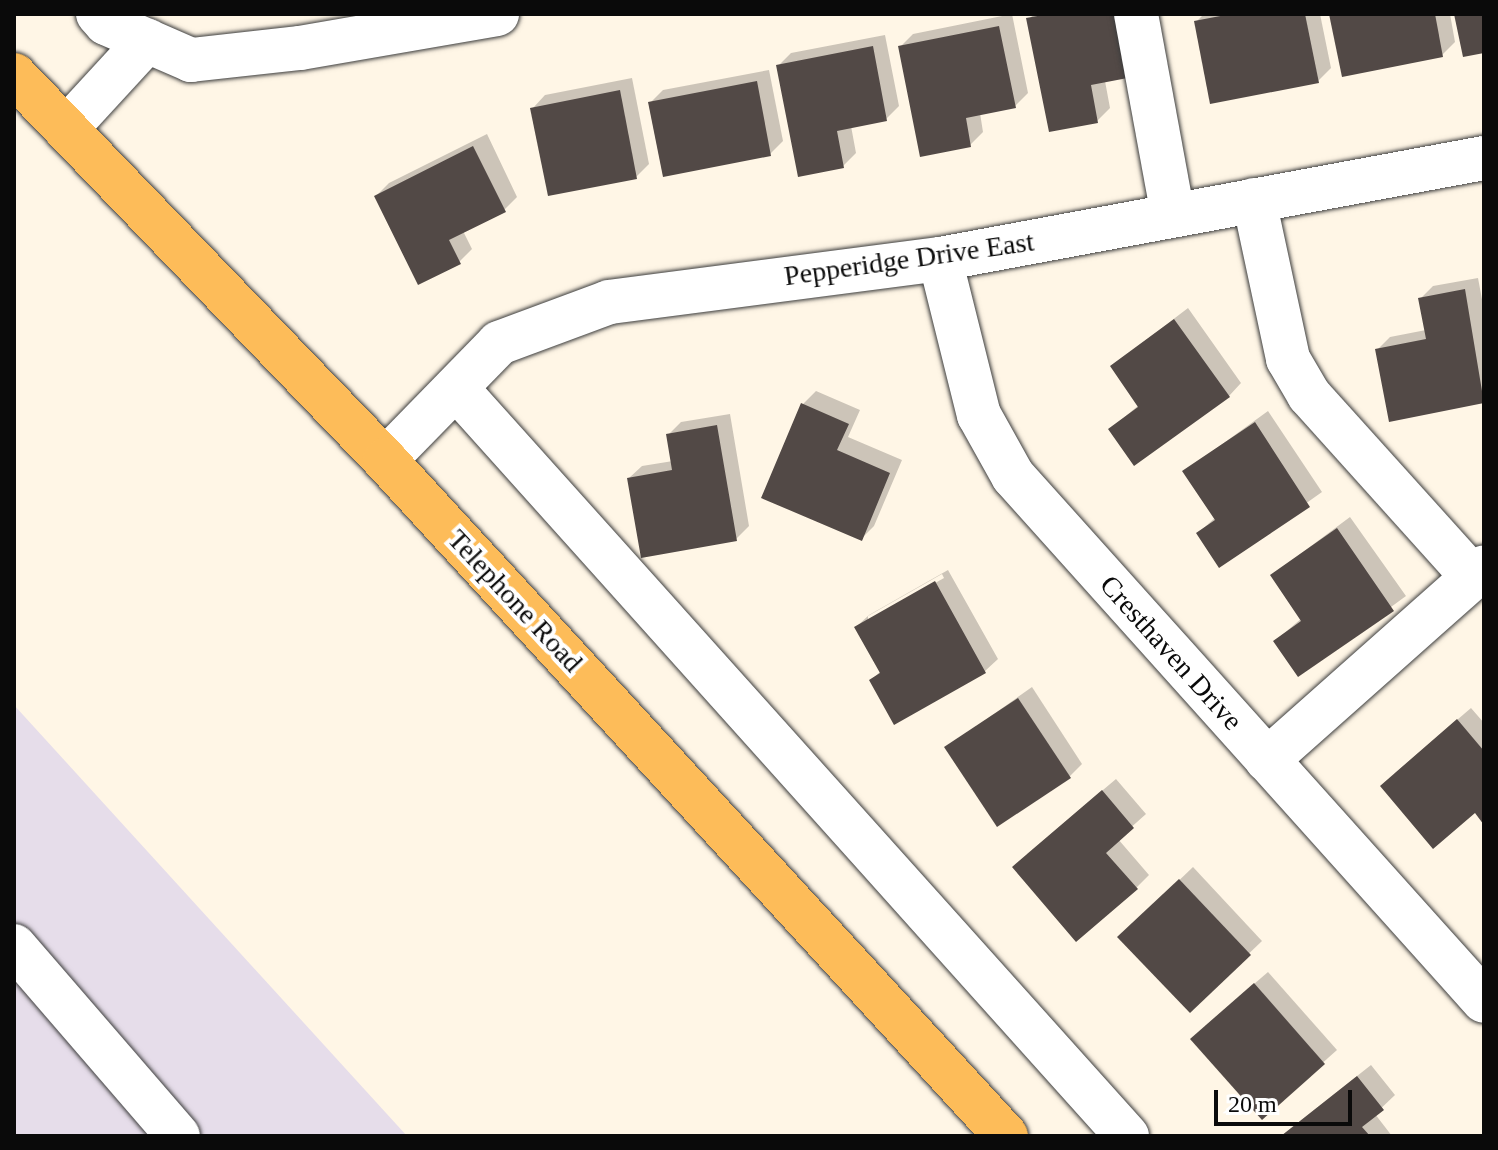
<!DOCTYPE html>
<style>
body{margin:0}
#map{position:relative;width:1498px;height:1150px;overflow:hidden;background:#fff6e6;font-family:Georgia,serif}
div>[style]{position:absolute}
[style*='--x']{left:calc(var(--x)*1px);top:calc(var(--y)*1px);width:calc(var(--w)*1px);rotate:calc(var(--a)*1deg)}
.industrial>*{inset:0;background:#e6ddea}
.shadow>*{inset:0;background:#0003}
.building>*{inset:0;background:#524946}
.roads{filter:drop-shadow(0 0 2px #3d3d3d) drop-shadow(0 0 2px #3d3d3d)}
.minor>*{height:44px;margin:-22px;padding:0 22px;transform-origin:22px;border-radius:22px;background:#fff}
.major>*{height:44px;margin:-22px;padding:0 22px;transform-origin:22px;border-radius:22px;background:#fdbc59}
span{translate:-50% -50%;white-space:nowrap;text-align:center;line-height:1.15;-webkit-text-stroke:8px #fff;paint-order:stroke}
.street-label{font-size:28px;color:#0a0a0a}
.frame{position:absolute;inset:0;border:16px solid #0a0a0a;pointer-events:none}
.scale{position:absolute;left:1214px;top:1090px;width:138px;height:36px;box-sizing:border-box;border:4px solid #0a0a0a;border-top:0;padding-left:10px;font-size:24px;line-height:28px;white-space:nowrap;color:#0a0a0a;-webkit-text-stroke:6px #fff;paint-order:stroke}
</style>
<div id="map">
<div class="industrial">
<div style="clip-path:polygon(14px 705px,407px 1136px,14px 1136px)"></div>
</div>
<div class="shadow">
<div style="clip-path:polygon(1012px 14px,1028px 93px,1015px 106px,980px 113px,983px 132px,970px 145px,900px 47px,913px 34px)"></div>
<div style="clip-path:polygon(1034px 14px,1141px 14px,1105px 81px,1110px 108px,1097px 121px,1029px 19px)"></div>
<div style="clip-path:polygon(1204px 14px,1320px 14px,1331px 68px,1318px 81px,1196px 22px)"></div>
<div style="clip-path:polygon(1331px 14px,1450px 14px,1455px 42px,1442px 55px)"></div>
<div style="clip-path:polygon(885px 35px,899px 106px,886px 119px,851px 126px,856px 153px,843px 166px,778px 66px,791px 53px)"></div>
<div style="clip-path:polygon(769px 70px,783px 141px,770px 154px,650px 103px,663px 90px)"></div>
<div style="clip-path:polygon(632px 78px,649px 164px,636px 177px,533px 108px,545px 95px)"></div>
<div style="clip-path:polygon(487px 134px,517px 197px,504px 210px,463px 231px,472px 249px,459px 262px,376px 196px,389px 183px)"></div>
<div style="clip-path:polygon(1478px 278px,1484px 310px,1484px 401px,1391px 419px,1377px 350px,1390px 337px,1426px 330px,1420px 299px,1433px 286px)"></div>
<div style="clip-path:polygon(1188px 308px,1241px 383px,1229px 396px,1110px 429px,1139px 405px,1112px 366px)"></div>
<div style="clip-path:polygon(816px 391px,860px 410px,848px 437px,902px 460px,874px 526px,861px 539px,763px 497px,803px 404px)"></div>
<div style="clip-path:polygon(1268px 411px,1322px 492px,1219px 565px,1198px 533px,1216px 517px,1185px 471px)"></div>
<div style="clip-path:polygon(730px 414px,749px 526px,736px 539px,629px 478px,642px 466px,673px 461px,668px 435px,681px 422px)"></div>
<div style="clip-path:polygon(1350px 517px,1406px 596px,1298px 675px,1275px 641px,1302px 618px,1272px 575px)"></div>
<div style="clip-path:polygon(evenodd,948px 570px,998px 659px,985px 671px,871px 680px,881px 671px,856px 627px,869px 615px,948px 570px,942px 574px,944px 578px,868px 621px,868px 616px,942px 574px)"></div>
<div style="clip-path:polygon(1032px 687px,1082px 764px,1070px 776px,947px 747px)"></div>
<div style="clip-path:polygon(1471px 708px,1484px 723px,1484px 822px,1475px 810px,1395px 773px)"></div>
<div style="clip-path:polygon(1116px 779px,1146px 814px,1118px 839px,1149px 875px,1136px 888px,1027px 854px)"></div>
<div style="clip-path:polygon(1193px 867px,1262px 941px,1190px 1010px,1120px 937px)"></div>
<div style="clip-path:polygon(1268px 972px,1337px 1050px,1262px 1117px,1205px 1026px)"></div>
<div style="clip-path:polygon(1371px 1065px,1395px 1095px,1375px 1114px,1392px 1136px,1281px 1136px)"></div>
</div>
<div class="building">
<div style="clip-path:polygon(1049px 14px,1126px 14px,1138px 76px,1091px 85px,1098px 123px,1049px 132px,1026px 18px)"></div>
<div style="clip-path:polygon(1231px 14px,1305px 14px,1319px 83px,1210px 104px,1194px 21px)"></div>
<div style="clip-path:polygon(1329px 14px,1435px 14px,1443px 57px,1342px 77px)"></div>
<div style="clip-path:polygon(1454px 14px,1484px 14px,1484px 53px,1463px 57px)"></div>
<div style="clip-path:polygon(999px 26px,1016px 108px,966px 118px,971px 147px,920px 157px,898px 46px)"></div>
<div style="clip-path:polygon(873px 46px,887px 121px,837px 131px,844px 168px,798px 177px,776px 65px)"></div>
<div style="clip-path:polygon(757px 81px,771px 156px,663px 177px,648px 102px)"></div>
<div style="clip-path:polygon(620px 90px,637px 179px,548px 196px,530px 108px)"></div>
<div style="clip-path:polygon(473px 146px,506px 212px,449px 240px,461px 264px,418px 285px,374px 196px)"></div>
<div style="clip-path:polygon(1465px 289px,1484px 403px,1389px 422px,1375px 349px,1426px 339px,1418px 298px)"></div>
<div style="clip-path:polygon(1174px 319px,1230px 397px,1134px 466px,1108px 429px,1138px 407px,1110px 366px)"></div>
<div style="clip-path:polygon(801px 403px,849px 424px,837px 450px,890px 473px,862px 541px,761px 498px)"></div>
<div style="clip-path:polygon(1255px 422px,1310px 507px,1219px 568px,1196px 533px,1215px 520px,1182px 471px)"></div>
<div style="clip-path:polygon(717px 425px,737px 541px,641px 558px,627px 478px,672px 470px,666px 434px)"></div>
<div style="clip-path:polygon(1337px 528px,1394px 611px,1298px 677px,1273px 641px,1301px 621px,1270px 575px)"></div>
<div style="clip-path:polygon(935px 581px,986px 673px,894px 725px,869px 680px,880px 673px,854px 627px)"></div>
<div style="clip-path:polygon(1018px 698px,1071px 778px,997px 827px,944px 747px)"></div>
<div style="clip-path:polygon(1457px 719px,1484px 751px,1484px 825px,1475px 813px,1433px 849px,1380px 786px)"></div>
<div style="clip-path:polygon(1102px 790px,1134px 828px,1106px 853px,1138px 889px,1076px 942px,1012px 867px)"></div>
<div style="clip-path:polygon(1179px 879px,1251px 955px,1190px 1013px,1117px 937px)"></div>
<div style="clip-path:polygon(1254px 983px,1325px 1064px,1262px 1120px,1190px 1039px)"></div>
<div style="clip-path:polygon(1357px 1076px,1384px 1110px,1362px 1127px,1370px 1136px,1281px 1136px)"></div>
</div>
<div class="roads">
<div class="minor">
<div style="--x:98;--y:14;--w:12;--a:48"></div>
<div style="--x:106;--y:23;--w:93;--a:23.5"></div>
<div style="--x:191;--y:60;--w:110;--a:-6.3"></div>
<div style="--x:300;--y:48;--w:200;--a:-9.8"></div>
<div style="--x:1136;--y:14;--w:204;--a:79.6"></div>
<div style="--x:66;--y:129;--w:120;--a:-47.4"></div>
<div style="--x:1254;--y:200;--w:163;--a:77.9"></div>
<div style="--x:1288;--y:359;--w:42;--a:59.7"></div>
<div style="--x:1309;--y:395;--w:245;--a:48"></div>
<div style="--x:940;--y:259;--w:161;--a:76"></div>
<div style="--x:979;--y:415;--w:70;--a:60.9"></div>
<div style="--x:1013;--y:476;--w:705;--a:48.1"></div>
<div style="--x:456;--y:388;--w:1005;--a:48.11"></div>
<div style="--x:385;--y:460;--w:163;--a:-45.7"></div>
<div style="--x:499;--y:343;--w:117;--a:-20.4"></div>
<div style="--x:609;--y:302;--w:334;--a:-7.4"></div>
<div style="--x:940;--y:259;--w:553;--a:-10.52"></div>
<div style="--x:1267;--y:760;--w:290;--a:-41.6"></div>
<div style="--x:14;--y:946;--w:251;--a:49.2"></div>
</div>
<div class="major">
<div style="--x:14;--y:75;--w:535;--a:46.06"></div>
<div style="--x:385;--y:460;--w:918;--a:47.43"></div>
</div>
</div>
<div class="street-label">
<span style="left:909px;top:259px;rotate:-8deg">Pepperidge Drive East</span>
<span style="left:515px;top:601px;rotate:47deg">Telephone Road</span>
<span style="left:1171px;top:653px;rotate:48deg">Cresthaven Drive</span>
</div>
<div class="frame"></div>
<div class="scale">20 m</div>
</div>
